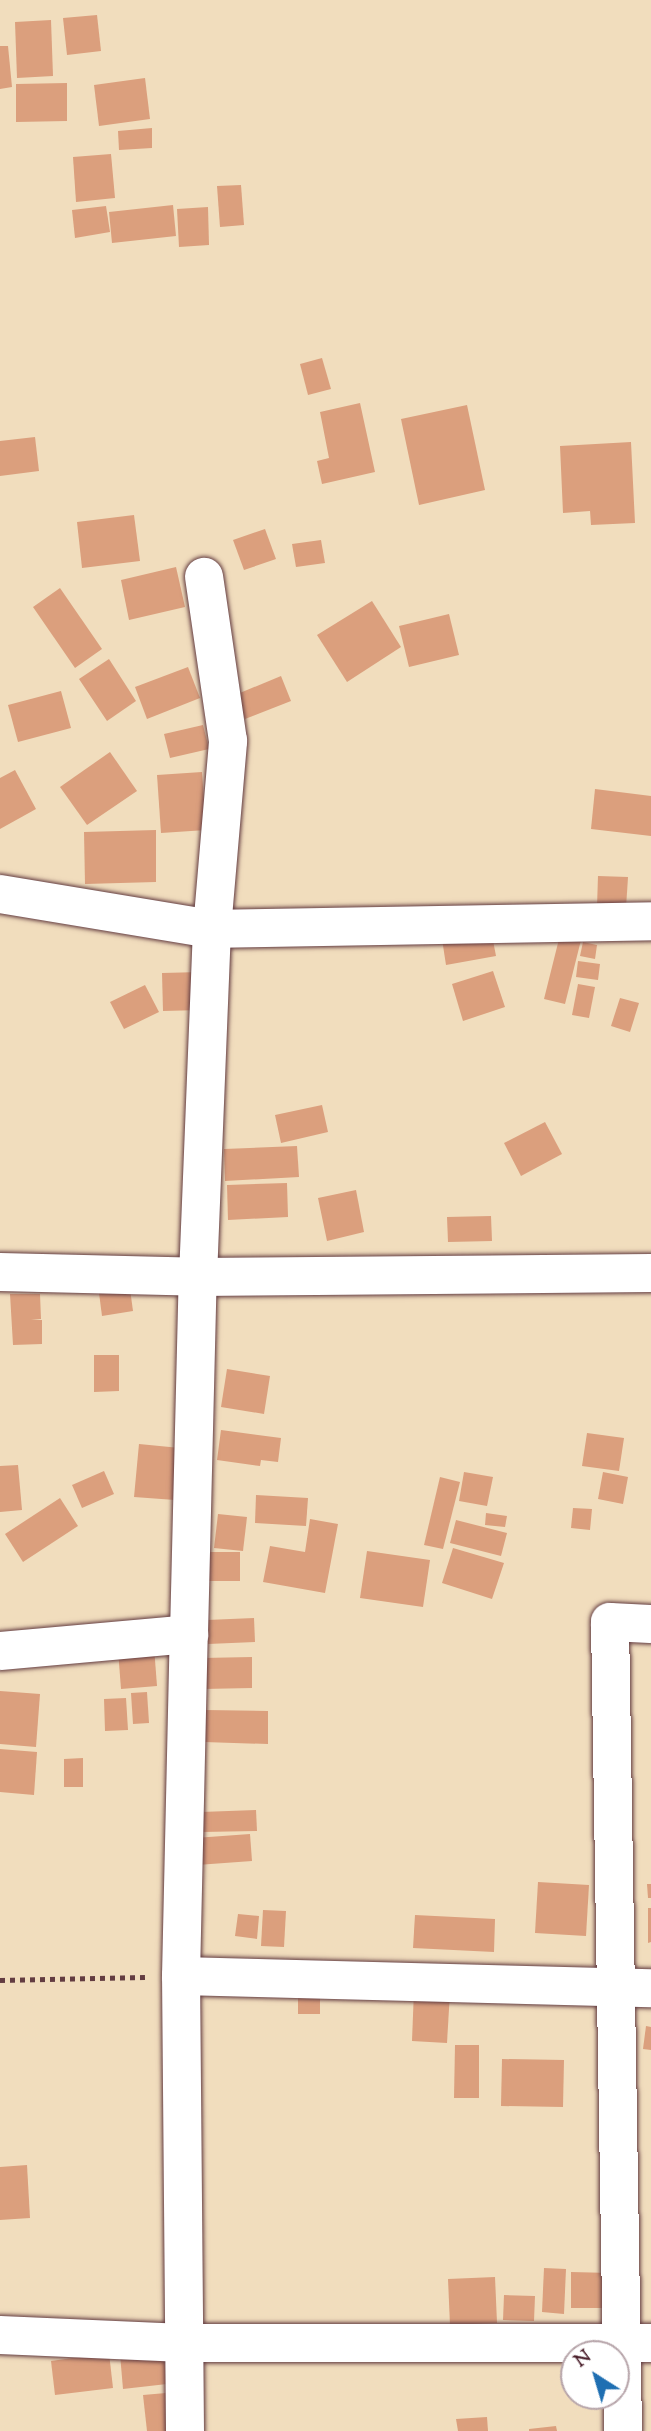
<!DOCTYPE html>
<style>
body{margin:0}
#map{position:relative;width:651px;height:2431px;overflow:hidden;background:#f1ddbd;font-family:"Sorts Mill Goudy",serif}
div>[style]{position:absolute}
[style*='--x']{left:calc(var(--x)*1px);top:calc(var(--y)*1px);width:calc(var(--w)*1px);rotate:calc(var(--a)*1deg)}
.building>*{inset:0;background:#db9f7d}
.path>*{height:4.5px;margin-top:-2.25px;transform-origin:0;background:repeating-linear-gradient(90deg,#633c41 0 5px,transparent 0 10px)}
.roads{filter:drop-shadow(0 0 2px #633c41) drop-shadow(0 0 2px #633c41)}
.street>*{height:38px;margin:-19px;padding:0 19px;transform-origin:19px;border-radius:19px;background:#fff}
span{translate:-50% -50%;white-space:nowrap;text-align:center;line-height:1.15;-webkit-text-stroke:6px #fff;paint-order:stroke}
.north{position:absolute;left:560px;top:2340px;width:70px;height:70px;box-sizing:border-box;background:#fff;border:2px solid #b7a5aa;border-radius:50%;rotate:323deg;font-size:19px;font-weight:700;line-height:28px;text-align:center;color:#4a1f2b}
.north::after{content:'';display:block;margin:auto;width:24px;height:32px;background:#1f6fb2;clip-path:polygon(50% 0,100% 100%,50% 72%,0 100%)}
</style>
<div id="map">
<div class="building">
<div style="clip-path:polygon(97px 15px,101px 51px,67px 55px,63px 18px)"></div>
<div style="clip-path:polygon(51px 20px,53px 76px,17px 78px,15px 22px)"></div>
<div style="clip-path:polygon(0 46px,8px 46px,12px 87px,0 89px)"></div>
<div style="clip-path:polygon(145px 78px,150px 119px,99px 126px,94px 85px)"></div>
<div style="clip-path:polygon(67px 83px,67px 121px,16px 122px,16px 84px)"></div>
<div style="clip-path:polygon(152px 128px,152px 148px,119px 150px,118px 131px)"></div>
<div style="clip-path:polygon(111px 154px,115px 198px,76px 202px,73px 157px)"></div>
<div style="clip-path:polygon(241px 185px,244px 225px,220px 227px,217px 186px)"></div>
<div style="clip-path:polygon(173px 205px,176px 236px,112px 243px,109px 212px)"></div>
<div style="clip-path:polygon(106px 206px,110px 232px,75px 238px,72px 210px)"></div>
<div style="clip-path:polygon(208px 207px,209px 245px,179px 247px,177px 209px)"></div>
<div style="clip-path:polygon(322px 358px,331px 389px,308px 395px,300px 364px)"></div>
<div style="clip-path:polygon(360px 403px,375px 472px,322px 484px,317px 461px,329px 458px,320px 412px)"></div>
<div style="clip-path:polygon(467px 405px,485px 490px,419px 505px,401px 419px)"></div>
<div style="clip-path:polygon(35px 437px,39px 471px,0 476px,0 441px)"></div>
<div style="clip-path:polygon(631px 442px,635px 523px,591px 525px,590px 511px,563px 513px,560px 446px)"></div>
<div style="clip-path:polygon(134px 515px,140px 561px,82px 568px,77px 522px)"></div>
<div style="clip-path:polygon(265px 529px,276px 559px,244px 570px,233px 540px)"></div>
<div style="clip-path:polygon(321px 540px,325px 563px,296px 567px,292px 544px)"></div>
<div style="clip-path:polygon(176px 567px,185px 607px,129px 620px,121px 580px)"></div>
<div style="clip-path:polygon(60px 588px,102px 649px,75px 668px,33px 607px)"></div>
<div style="clip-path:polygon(372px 601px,401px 647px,347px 682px,317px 635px)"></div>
<div style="clip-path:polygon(449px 614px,459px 655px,409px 667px,399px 626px)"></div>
<div style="clip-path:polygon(109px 659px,136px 701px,107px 721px,79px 679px)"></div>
<div style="clip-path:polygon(188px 667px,200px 698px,147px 719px,135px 687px)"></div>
<div style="clip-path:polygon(281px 676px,291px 701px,245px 719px,235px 695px)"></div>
<div style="clip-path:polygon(61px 691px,71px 728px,18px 742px,8px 705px)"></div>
<div style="clip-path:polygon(203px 725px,209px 749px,170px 758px,164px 734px)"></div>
<div style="clip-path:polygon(110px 752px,137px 791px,87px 825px,60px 787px)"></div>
<div style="clip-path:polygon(15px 770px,36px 809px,0 829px,0 778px)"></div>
<div style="clip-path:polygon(202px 772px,206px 830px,161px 833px,157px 775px)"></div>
<div style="clip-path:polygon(595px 789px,651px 796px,651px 836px,591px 829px)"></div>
<div style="clip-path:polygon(156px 830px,156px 882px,85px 884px,84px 832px)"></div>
<div style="clip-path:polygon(598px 876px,628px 877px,626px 908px,597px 907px)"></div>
<div style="clip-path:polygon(491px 930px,496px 956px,446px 965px,442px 939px)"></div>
<div style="clip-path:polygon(560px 935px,581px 940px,565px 1004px,544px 999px)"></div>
<div style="clip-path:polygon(583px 942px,597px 945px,595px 959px,580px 956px)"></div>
<div style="clip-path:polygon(578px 961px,600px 964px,598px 980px,576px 977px)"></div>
<div style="clip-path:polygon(493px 971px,505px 1007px,463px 1021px,452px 984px)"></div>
<div style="clip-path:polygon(201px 972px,201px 1010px,163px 1011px,162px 973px)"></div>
<div style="clip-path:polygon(578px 984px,595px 987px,589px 1018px,572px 1015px)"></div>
<div style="clip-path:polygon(145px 985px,159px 1012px,124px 1029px,110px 1002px)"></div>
<div style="clip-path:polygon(620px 998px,639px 1003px,630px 1032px,611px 1026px)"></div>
<div style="clip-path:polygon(322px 1105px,328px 1132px,281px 1143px,275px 1115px)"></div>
<div style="clip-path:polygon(545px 1122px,562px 1154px,521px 1176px,504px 1143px)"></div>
<div style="clip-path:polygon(297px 1146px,299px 1177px,225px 1181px,224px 1149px)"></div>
<div style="clip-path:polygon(287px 1183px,288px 1217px,228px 1220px,227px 1185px)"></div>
<div style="clip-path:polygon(356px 1190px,364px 1232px,327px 1241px,318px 1198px)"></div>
<div style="clip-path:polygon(491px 1216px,492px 1241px,448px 1242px,447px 1217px)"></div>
<div style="clip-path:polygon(130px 1289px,133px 1311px,102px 1316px,99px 1293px)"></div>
<div style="clip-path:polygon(10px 1294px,40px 1294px,41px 1319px,31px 1320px,42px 1320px,42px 1344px,13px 1345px)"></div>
<div style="clip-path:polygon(94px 1355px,119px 1355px,119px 1391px,94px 1392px)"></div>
<div style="clip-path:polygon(227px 1369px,270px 1376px,264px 1414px,221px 1407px)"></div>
<div style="clip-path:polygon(221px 1430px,281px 1438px,278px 1462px,261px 1460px,260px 1466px,217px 1460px)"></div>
<div style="clip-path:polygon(587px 1433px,624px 1438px,619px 1471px,582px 1466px)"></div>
<div style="clip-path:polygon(139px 1444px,180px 1448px,175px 1500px,134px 1497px)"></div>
<div style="clip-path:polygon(18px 1465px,22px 1510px,0 1512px,0 1466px)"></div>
<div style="clip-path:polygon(104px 1471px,114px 1494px,82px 1508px,72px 1485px)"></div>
<div style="clip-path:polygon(464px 1472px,493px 1477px,487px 1506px,459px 1501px)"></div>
<div style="clip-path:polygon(603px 1472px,628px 1477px,623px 1504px,598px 1499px)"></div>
<div style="clip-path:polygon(440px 1477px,460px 1482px,443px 1549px,424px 1545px)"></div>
<div style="clip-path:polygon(256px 1495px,308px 1498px,306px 1526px,255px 1523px)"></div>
<div style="clip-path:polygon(60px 1498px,78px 1526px,23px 1562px,5px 1534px)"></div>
<div style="clip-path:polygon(573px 1508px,592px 1509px,590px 1530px,571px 1528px)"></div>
<div style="clip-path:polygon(486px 1513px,507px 1516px,505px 1527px,485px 1525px)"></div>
<div style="clip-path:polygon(218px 1514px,247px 1517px,243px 1551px,214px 1548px)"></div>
<div style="clip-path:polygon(310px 1519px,338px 1524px,325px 1593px,263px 1582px,270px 1546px,305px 1552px)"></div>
<div style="clip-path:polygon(456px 1520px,507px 1533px,501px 1556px,450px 1543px)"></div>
<div style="clip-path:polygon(453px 1548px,504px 1563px,492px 1599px,442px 1583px)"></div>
<div style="clip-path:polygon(367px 1551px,430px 1560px,423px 1607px,360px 1598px)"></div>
<div style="clip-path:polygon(209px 1552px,240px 1552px,240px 1581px,209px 1581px)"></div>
<div style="clip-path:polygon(254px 1618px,255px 1642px,208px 1644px,207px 1620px)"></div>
<div style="clip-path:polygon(154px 1647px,157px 1686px,121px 1689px,118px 1650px)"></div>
<div style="clip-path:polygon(252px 1657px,252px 1688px,203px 1689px,202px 1658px)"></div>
<div style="clip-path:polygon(0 1691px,40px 1694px,36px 1747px,0 1744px)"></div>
<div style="clip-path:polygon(147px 1692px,149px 1723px,133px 1724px,131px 1693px)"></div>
<div style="clip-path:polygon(126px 1698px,128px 1730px,105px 1731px,104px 1699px)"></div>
<div style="clip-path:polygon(205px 1710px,268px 1711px,268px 1744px,204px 1742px)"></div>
<div style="clip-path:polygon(0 1749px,37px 1752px,34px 1795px,0 1792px)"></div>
<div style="clip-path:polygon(83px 1758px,83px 1787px,64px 1787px,64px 1759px)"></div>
<div style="clip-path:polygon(256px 1810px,257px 1831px,202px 1832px,201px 1812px)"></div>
<div style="clip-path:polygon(250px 1834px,252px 1861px,197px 1865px,195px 1838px)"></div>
<div style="clip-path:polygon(538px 1882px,589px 1885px,586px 1936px,535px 1933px)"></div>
<div style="clip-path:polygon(647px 1884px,651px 1884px,651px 1898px,648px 1898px)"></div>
<div style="clip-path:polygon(648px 1908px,651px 1908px,651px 1942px,648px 1943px)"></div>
<div style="clip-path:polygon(263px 1910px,286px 1911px,284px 1947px,261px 1946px)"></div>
<div style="clip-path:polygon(238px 1914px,259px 1916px,257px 1939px,235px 1936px)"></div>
<div style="clip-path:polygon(415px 1915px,495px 1919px,494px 1952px,413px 1948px)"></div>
<div style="clip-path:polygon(414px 1990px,450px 1992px,447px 2043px,412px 2041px)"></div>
<div style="clip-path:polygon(298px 1991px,320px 1991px,320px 2014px,298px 2014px)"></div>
<div style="clip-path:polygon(646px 2026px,651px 2027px,651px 2050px,643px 2049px)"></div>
<div style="clip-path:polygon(455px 2045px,479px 2045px,479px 2098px,454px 2098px)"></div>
<div style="clip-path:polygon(502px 2059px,564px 2060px,563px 2107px,501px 2106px)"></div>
<div style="clip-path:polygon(27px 2165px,30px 2218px,0 2220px,0 2167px)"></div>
<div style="clip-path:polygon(544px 2268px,566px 2269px,564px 2314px,542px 2312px)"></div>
<div style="clip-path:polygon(571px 2272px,611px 2273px,611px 2308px,571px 2308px)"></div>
<div style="clip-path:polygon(495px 2277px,497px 2323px,450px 2325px,448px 2279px)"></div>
<div style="clip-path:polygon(504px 2295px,535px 2296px,534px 2321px,503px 2320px)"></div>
<div style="clip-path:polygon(163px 2350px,167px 2384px,123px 2389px,120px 2354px)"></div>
<div style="clip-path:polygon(109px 2353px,113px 2388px,55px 2395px,51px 2361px)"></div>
<div style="clip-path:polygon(166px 2393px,170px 2431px,147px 2431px,143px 2395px)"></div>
<div style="clip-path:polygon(487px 2417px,488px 2431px,458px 2431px,456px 2419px)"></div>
<div style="clip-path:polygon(556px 2426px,557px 2431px,529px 2431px,529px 2429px)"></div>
</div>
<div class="path">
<div style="--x:0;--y:1980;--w:145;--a:-1.2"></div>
</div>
<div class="roads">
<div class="street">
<div style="--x:0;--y:894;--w:215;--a:9.4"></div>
<div style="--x:212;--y:929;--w:439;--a:-1"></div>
<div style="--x:0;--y:1272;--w:198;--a:1.4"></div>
<div style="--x:198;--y:1277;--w:453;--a:-0.5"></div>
<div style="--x:0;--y:1651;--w:190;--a:-5.1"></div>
<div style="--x:181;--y:1976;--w:470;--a:1.5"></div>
<div style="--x:0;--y:2335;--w:184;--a:2.5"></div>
<div style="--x:184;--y:2343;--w:467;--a:0"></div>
<div style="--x:185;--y:2431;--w:455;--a:-90.5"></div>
<div style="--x:181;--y:1976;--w:342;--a:-88.7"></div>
<div style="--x:189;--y:1634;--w:357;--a:-88.6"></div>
<div style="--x:198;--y:1277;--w:348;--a:-87.7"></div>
<div style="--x:212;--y:929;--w:189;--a:-85.1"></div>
<div style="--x:228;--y:741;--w:166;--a:-98.3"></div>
<div style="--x:623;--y:2431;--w:809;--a:-90.92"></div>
<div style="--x:610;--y:1622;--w:41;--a:2.8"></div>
</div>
</div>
<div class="north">N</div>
</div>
